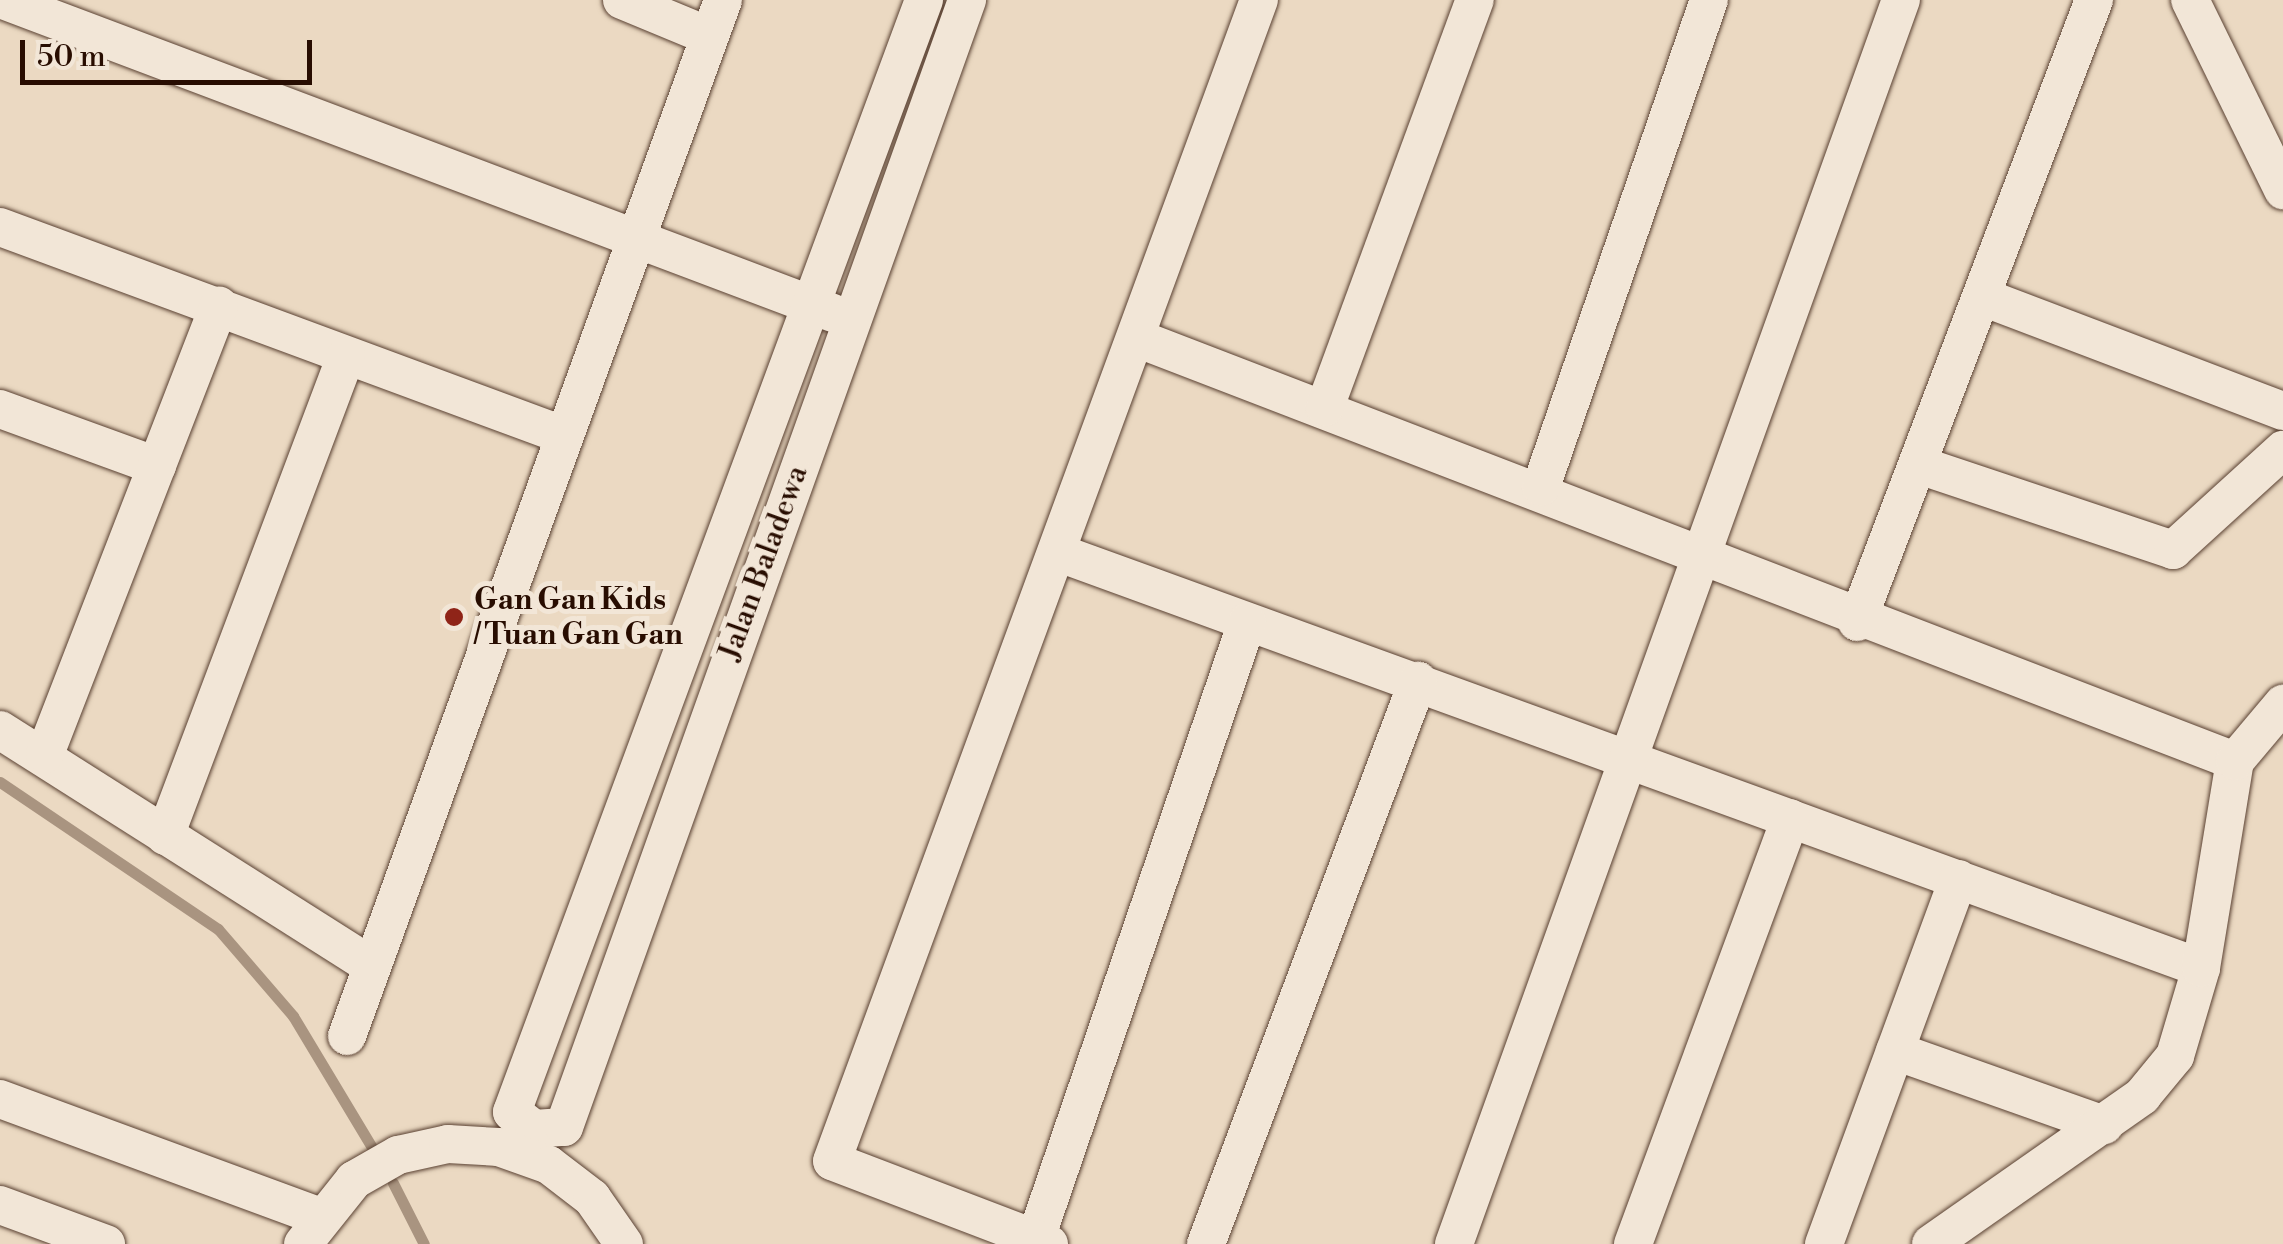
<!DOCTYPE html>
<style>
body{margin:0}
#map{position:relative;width:2283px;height:1244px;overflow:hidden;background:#ebd9c2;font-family:"Libre Bodoni",serif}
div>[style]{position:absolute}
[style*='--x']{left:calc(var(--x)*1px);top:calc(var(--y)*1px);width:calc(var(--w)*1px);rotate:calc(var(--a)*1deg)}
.stream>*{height:11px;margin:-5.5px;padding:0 5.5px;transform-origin:5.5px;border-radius:5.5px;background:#a99480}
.roads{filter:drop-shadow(0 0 2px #594031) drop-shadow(0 0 2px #594031)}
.street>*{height:38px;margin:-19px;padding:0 19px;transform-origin:19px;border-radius:19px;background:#f2e6d7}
.dots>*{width:28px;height:28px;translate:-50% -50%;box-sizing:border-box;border:5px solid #f2e6d7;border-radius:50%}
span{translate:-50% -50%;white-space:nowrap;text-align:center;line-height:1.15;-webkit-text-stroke:10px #f2e6d7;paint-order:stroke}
.street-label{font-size:30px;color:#280d01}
.poi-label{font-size:30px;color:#280d01;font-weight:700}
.left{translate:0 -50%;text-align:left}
.scale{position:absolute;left:20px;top:40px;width:292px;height:45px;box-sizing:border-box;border:5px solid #280d01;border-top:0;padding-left:12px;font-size:30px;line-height:35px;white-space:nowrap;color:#280d01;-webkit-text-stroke:8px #f2e6d7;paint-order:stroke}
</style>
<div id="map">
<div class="stream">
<div style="--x:0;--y:782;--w:263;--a:34"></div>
<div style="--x:218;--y:929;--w:115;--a:49.2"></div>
<div style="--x:293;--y:1016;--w:152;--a:59"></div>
<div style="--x:393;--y:1183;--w:68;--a:63.1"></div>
</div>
<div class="roads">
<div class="street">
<div style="--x:3;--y:0;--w:887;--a:20.66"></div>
<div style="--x:622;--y:0;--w:94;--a:22.5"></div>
<div style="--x:924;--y:0;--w:1186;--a:110.33"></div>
<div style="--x:512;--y:1112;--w:28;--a:38"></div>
<div style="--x:534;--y:1129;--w:30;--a:-4"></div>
<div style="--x:564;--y:1127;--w:1197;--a:-70.32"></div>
<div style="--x:2190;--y:0;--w:212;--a:63.9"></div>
<div style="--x:0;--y:227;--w:600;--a:20.28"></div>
<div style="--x:1988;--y:299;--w:316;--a:20.8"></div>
<div style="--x:1139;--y:339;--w:1174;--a:21.06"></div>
<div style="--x:1325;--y:407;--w:434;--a:-69.8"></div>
<div style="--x:0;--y:409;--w:167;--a:20"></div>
<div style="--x:1922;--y:466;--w:265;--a:18.5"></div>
<div style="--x:2173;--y:550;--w:149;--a:-42.3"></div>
<div style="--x:1541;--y:487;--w:515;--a:-70.97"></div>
<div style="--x:1059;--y:553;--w:1215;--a:19.97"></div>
<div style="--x:1857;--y:622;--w:666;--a:-69.14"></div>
<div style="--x:0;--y:730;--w:439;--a:32.4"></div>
<div style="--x:45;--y:754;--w:481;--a:-68.8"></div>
<div style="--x:165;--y:836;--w:513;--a:-69.34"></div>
<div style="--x:347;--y:1036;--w:1102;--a:-70.05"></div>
<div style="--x:1895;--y:1051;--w:222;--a:19.5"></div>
<div style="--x:0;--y:1099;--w:339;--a:20.2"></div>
<div style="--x:0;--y:1205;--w:113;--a:20.2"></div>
<div style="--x:1036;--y:1238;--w:651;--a:-71.09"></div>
<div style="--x:303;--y:1244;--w:82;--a:-51.4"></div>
<div style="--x:354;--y:1180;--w:51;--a:-29.6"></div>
<div style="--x:398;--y:1155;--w:51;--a:-12.4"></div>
<div style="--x:448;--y:1144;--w:51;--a:3.4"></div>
<div style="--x:499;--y:1147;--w:53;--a:19.8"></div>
<div style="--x:549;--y:1165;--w:54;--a:37.5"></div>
<div style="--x:592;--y:1198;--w:56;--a:55.2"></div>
<div style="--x:1049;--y:1244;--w:232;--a:-159.1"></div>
<div style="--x:832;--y:1161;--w:1237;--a:-69.81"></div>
<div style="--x:1206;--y:1244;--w:602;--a:-69.37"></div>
<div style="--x:1454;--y:1244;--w:1322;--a:-70.24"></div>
<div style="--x:1633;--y:1244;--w:454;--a:-69.7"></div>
<div style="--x:1824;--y:1244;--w:389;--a:-69.8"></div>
<div style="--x:1931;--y:1244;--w:258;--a:-35"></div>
<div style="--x:2142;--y:1096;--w:52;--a:-50.5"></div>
<div style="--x:2175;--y:1056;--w:92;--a:-73.5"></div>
<div style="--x:2201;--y:968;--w:210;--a:-80.7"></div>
<div style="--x:2235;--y:761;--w:75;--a:-49.9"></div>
</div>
</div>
<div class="dots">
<div style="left:454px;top:617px;background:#8f2418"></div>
</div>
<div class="street-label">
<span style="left:764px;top:563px;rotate:-70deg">Jalan Baladewa</span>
</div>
<div class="poi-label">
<span class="left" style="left:474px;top:617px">Gan Gan Kids<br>/ Tuan Gan Gan</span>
</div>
<div class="scale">50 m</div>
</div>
